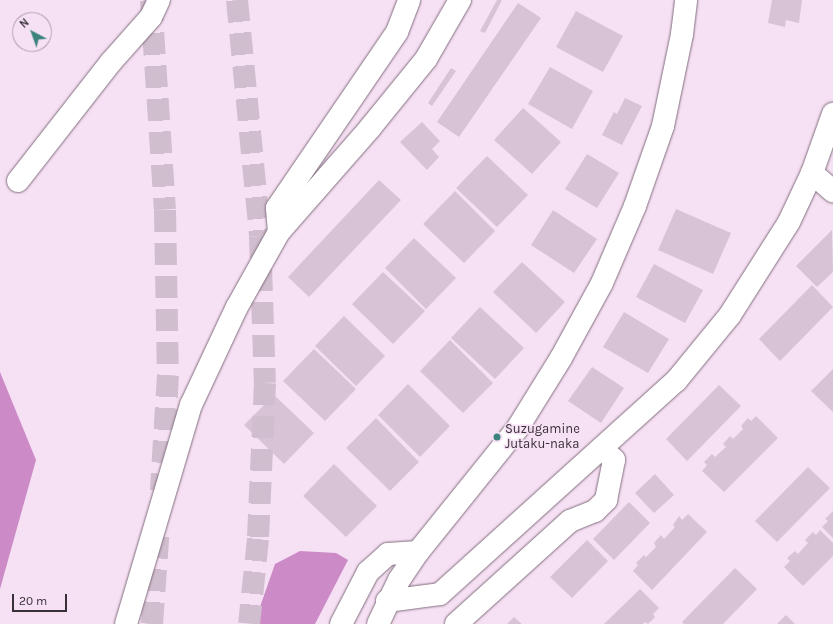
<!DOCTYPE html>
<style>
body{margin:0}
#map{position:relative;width:833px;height:624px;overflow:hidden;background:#f6e0f3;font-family:Karla,sans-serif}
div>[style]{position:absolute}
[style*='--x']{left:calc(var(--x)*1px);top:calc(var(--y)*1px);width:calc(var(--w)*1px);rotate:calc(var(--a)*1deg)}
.forest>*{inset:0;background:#cc8ac7}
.building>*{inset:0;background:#d8c2d6}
.highway-tunnel>*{height:22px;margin-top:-11px;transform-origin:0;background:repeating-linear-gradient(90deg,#d0bdcd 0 22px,transparent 0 33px)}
.roads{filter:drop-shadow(0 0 1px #816e7f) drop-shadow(0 0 1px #816e7f)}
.minor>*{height:22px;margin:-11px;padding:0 11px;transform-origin:11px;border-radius:11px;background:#fff}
.dots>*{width:11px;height:11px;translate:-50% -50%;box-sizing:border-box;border:2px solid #f6e0f3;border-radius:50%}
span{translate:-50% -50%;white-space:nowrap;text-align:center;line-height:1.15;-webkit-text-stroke:3px #f6e0f3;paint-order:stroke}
.poi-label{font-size:13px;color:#383037}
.left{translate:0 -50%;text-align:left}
.north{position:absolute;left:12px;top:12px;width:40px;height:40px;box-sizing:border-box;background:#f6e0f3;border:1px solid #aa9aa8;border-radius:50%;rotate:319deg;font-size:11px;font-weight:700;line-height:16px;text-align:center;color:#383037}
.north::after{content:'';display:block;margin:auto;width:14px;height:18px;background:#3c837e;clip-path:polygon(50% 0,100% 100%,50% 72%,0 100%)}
.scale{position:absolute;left:12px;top:594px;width:55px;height:18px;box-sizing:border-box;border:2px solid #383037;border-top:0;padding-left:5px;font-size:12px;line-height:14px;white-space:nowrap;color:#383037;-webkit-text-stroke:3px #f6e0f3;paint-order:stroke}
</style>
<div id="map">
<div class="forest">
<div style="clip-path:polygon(0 372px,36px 460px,0 589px)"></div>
<div style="clip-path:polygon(300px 551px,336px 553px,348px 560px,315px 624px,254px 624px,275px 564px)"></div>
</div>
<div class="building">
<div style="clip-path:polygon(497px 0,502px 0,485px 33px,480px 31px)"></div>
<div style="clip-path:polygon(772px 0,802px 0,799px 23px,786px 20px,785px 27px,768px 23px)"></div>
<div style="clip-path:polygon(518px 3px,541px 18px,459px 137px,437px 122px)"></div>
<div style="clip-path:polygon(576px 11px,623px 36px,603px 72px,556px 47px)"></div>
<div style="clip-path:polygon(550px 67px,593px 91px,572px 129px,528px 104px)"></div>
<div style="clip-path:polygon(451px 68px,456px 71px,432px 106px,428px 103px)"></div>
<div style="clip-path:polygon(625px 98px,642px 106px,622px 145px,602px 135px,614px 112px,617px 114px)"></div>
<div style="clip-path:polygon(523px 108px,561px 142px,532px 174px,494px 140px)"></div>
<div style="clip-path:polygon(422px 122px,440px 141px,432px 149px,439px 157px,427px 170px,400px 142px)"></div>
<div style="clip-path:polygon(587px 154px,619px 173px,597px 208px,565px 189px)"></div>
<div style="clip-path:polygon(487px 156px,528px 195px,497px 227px,456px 188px)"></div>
<div style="clip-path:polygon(379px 180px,401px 200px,309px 297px,288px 277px)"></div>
<div style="clip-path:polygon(455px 191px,495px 231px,464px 263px,423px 224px)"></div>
<div style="clip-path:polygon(676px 209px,731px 233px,713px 274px,658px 250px)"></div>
<div style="clip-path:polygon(553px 210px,597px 239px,574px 273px,531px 245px)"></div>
<div style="clip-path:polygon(832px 230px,833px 272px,817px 287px,796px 266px)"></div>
<div style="clip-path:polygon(414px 238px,456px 278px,426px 309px,385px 268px)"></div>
<div style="clip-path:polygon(522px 262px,565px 302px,536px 333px,493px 292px)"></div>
<div style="clip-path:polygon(654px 264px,703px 290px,685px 323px,636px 297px)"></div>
<div style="clip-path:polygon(383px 272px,425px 311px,393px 344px,352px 304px)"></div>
<div style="clip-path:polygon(812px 285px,833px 307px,780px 361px,759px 339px)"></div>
<div style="clip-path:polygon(480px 307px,524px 348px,495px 379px,451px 338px)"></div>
<div style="clip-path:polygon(624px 312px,669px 339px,648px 373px,603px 347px)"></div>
<div style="clip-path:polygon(344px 316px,385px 356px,356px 386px,315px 346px)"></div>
<div style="clip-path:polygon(450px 340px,493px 383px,463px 413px,420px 371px)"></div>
<div style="clip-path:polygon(314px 349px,356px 389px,325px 421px,283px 381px)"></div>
<div style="clip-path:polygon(592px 367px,624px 388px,601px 423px,568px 401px)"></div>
<div style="clip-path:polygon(833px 369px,833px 412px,811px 391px)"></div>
<div style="clip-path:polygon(408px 384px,450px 426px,420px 457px,378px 415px)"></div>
<div style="clip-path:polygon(719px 385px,741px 406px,687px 461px,666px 439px)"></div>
<div style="clip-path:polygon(274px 395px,314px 433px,284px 464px,244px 425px)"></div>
<div style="clip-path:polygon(756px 416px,778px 438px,724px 492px,702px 471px,707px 465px,704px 462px,712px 454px,715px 457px,726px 447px,723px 444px,730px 436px,733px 439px,743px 429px,741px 426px,748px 418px,751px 421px)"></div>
<div style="clip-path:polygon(376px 418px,419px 462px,390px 491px,346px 448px)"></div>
<div style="clip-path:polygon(334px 464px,377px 506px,346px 537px,303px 496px)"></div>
<div style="clip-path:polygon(808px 467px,830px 488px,777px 542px,755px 521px)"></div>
<div style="clip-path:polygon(655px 474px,674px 495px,654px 513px,635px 493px)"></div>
<div style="clip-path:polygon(629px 502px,650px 523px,614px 560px,593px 539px)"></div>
<div style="clip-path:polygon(833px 511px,833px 538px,822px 527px,828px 521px,825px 519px)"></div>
<div style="clip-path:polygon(688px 514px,707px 532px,652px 590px,633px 571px,638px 565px,636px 563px,644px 555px,646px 557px,656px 547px,654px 543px,661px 535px,664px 539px,675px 527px,673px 525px,679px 516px,682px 520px)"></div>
<div style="clip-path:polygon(820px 530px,833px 543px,833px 556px,803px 586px,784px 567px,790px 561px,787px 558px,795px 551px,798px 554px,808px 543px,805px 540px,813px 532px,816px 535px)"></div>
<div style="clip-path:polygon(587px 540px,608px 561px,572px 598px,550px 577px)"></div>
<div style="clip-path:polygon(735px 568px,757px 589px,723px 624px,684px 624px,682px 622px)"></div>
<div style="clip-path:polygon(640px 589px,659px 608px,653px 614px,655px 617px,648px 624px,645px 622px,643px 624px,604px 624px)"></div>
<div style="clip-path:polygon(786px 615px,795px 624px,777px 624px)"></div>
<div style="clip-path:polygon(514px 617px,522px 624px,507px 624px)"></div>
</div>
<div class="highway-tunnel">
<div style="--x:151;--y:0;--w:210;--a:86.2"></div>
<div style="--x:165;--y:210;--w:165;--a:89"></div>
<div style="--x:168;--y:375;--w:116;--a:93.5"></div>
<div style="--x:237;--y:0;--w:237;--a:84.4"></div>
<div style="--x:260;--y:236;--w:147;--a:88.1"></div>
<div style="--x:265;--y:383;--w:156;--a:92.6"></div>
<div style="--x:258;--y:539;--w:85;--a:96"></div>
<div style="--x:152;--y:624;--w:98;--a:-85.9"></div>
</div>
<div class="roads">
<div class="minor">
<div style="--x:812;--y:173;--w:28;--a:41"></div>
<div style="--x:18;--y:181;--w:151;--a:-52"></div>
<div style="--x:111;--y:62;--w:60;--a:-48.4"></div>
<div style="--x:151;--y:17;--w:19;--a:-65"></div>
<div style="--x:279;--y:232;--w:24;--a:-95"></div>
<div style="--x:277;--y:208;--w:213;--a:-55.7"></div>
<div style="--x:397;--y:32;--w:34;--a:-69"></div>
<div style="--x:387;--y:601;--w:53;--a:-7.5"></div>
<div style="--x:440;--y:594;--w:318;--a:-42.1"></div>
<div style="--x:676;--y:381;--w:85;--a:-50.7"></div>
<div style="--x:730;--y:315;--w:110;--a:-57.6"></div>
<div style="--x:789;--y:222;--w:54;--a:-64.9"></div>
<div style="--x:812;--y:173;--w:63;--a:-70.4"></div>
<div style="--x:126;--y:624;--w:228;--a:-73.5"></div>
<div style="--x:191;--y:405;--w:108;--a:-64.9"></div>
<div style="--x:237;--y:307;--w:86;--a:-60.8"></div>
<div style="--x:279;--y:232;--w:138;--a:-48.8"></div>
<div style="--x:370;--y:128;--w:89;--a:-50.9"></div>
<div style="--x:426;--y:59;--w:68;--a:-60"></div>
<div style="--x:341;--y:624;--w:59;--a:-62.6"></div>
<div style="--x:368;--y:572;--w:27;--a:-42"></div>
<div style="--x:388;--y:554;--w:30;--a:-4"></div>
<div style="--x:378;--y:624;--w:49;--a:-64.5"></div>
<div style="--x:399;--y:580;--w:34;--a:-56"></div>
<div style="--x:418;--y:552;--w:158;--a:-51.2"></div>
<div style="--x:517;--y:429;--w:84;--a:-58.2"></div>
<div style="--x:561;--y:358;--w:85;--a:-61.3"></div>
<div style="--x:602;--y:283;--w:84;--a:-66.8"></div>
<div style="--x:635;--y:206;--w:85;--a:-70.7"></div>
<div style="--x:663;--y:126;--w:94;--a:-78.3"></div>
<div style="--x:682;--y:34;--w:34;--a:-83"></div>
<div style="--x:456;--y:624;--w:154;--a:-42.1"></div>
<div style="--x:570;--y:521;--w:27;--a:-22"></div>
<div style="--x:595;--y:511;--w:16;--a:-45"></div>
<div style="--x:606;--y:500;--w:41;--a:-78.7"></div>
<div style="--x:614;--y:460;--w:17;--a:-135"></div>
</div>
</div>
<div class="dots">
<div style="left:497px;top:437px;background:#3c837e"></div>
</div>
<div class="poi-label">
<span class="left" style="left:505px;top:437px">Suzugamine<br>Jutaku-naka</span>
</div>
<div class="north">N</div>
<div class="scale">20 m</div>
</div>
